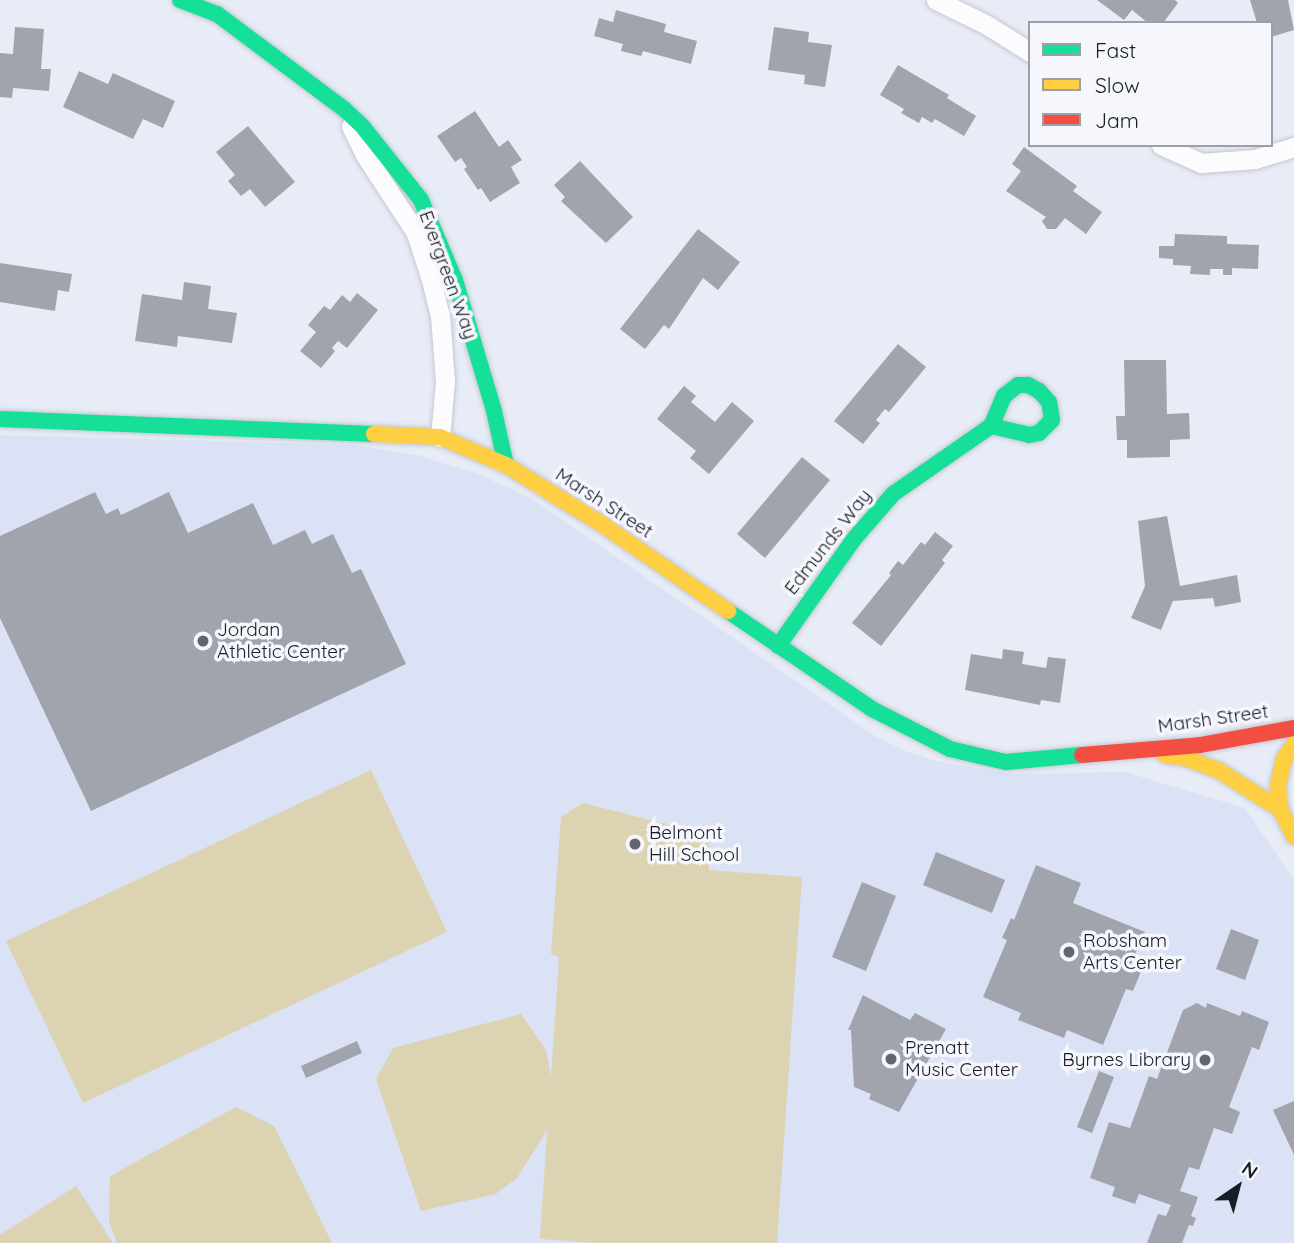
<!DOCTYPE html>
<style>
body{margin:0}
#map{position:relative;width:1294px;height:1243px;overflow:hidden;background:#e8ecf7;font-family:Quicksand,sans-serif}
div>[style]{position:absolute}
[style*='--x']{left:calc(var(--x)*1px);top:calc(var(--y)*1px);width:calc(var(--w)*1px);rotate:calc(var(--a)*1deg)}
.built>*{inset:0;background:#dce2f5}
.green>*{inset:0;background:#dcd3b3}
.building>*{inset:0;background:#a1a4ad}
.roads{filter:drop-shadow(0 0 2px #c4c8d2) drop-shadow(0 0 2px #c4c8d2)}
.street>*{height:19px;margin:-9.5px;padding:0 9.5px;transform-origin:9.5px;border-radius:9.5px;background:#fcfcfe}
.fast>*{height:16px;margin:-8px;padding:0 8px;transform-origin:8px;border-radius:8px;background:#16e098}
.slow>*{height:16px;margin:-8px;padding:0 8px;transform-origin:8px;border-radius:8px;background:#ffcf43}
.jam>*{height:16px;margin:-8px;padding:0 8px;transform-origin:8px;border-radius:8px;background:#f24e42}
.dots>*{width:19px;height:19px;translate:-50% -50%;box-sizing:border-box;border:4px solid #f5f7fc;border-radius:50%}
span{translate:-50% -50%;white-space:nowrap;text-align:center;line-height:1.15;-webkit-text-stroke:7px #f5f7fc;paint-order:stroke}
.street-label{font-size:19px;color:#191c25}
.poi-label{font-size:19px;color:#191c25}
.left{translate:0 -50%;text-align:left}
.right{translate:-100% -50%;text-align:right}
.legend{position:absolute;left:1028px;top:21px;width:245px;height:126px;box-sizing:border-box;background:#f5f7fc;border:2px solid #9d9fa6;margin:0;padding:9px 12px;list-style:none;font-size:21px;color:#191c25}
.legend li{display:flex;align-items:center;gap:14px;height:35px}
.legend b{width:35px;border:2px solid #9d9fa6}
.north{position:absolute;left:1203px;top:1152px;width:70px;height:70px;-webkit-text-stroke:5px #f5f7fc;paint-order:stroke;rotate:35deg;font-size:19px;font-weight:700;line-height:28px;text-align:center;color:#191c25}
.north::after{content:'';display:block;margin:auto;width:24px;height:32px;background:#191c25;clip-path:polygon(50% 0,100% 100%,50% 72%,0 100%)}
</style>
<div id="map">
<div class="built">
<div style="clip-path:polygon(0 435px,355px 445px,416px 455px,476px 473px,531px 498px,878px 738px,906px 751px,936px 761px,1011px 774px,1125px 772px,1245px 808px,1294px 880px,1294px 1243px,0 1243px)"></div>
</div>
<div class="green">
<div style="clip-path:polygon(371px 770px,447px 932px,83px 1103px,6px 941px)"></div>
<div style="clip-path:polygon(583px 803px,709px 835px,709px 870px,802px 877px,777px 1243px,595px 1243px,540px 1239px,547px 1130px,517px 1178px,496px 1194px,421px 1211px,376px 1079px,393px 1048px,521px 1014px,546px 1050px,551px 1077px,559px 957px,551px 954px,561px 817px)"></div>
<div style="clip-path:polygon(236px 1107px,274px 1126px,332px 1243px,117px 1243px,109px 1222px,110px 1176px)"></div>
<div style="clip-path:polygon(76px 1186px,113px 1243px,0 1243px,0 1235px)"></div>
</div>
<div class="building">
<div style="clip-path:polygon(1097px 0,1175px 0,1178px 3px,1163px 23px,1148px 23px,1132px 10px,1124px 20px)"></div>
<div style="clip-path:polygon(1250px 0,1288px 0,1294px 30px,1271px 37px,1271px 23px,1257px 23px)"></div>
<div style="clip-path:polygon(616px 10px,666px 24px,664px 32px,697px 41px,691px 64px,643px 51px,641px 56px,621px 51px,623px 44px,594px 36px,599px 18px,613px 22px)"></div>
<div style="clip-path:polygon(15px 27px,44px 29px,41px 69px,51px 69px,49px 91px,13px 88px,12px 98px,0 97px,0 53px,13px 54px)"></div>
<div style="clip-path:polygon(774px 27px,809px 32px,808px 42px,832px 45px,825px 87px,804px 84px,805px 75px,768px 70px)"></div>
<div style="clip-path:polygon(898px 65px,949px 95px,947px 98px,976px 116px,964px 136px,935px 119px,932px 123px,922px 117px,919px 123px,901px 113px,904px 109px,880px 95px)"></div>
<div style="clip-path:polygon(79px 71px,108px 84px,113px 73px,175px 101px,163px 128px,143px 119px,133px 139px,63px 107px)"></div>
<div style="clip-path:polygon(475px 111px,499px 147px,508px 140px,522px 160px,511px 167px,520px 183px,490px 202px,481px 188px,478px 190px,464px 169px,467px 167px,461px 158px,455px 162px,437px 136px)"></div>
<div style="clip-path:polygon(248px 126px,295px 182px,265px 207px,250px 189px,241px 196px,228px 181px,235px 175px,216px 152px)"></div>
<div style="clip-path:polygon(1024px 147px,1077px 186px,1073px 191px,1102px 212px,1086px 234px,1065px 218px,1056px 229px,1047px 229px,1042px 221px,1046px 217px,1006px 191px,1021px 171px,1012px 164px)"></div>
<div style="clip-path:polygon(580px 161px,633px 217px,606px 243px,561px 201px,565px 197px,554px 185px)"></div>
<div style="clip-path:polygon(698px 229px,740px 262px,718px 290px,703px 278px,669px 329px,664px 325px,645px 349px,620px 329px)"></div>
<div style="clip-path:polygon(1175px 234px,1227px 236px,1227px 244px,1259px 245px,1258px 269px,1232px 268px,1232px 275px,1223px 275px,1223px 269px,1210px 269px,1210px 275px,1190px 274px,1191px 266px,1173px 265px,1173px 259px,1159px 258px,1159px 246px,1174px 246px)"></div>
<div style="clip-path:polygon(0 263px,72px 274px,69px 292px,58px 290px,55px 311px,0 302px)"></div>
<div style="clip-path:polygon(184px 282px,211px 286px,208px 309px,237px 313px,232px 343px,178px 336px,177px 347px,135px 341px,142px 294px,182px 300px)"></div>
<div style="clip-path:polygon(357px 293px,378px 310px,347px 348px,338px 341px,332px 348px,335px 351px,321px 368px,300px 351px,316px 332px,308px 325px,324px 306px,330px 310px,342px 295px,350px 302px)"></div>
<div style="clip-path:polygon(898px 344px,926px 367px,889px 412px,885px 409px,876px 420px,880px 423px,863px 444px,834px 421px)"></div>
<div style="clip-path:polygon(1124px 360px,1166px 360px,1167px 414px,1189px 413px,1190px 439px,1170px 440px,1170px 457px,1127px 458px,1127px 440px,1117px 440px,1116px 416px,1125px 416px)"></div>
<div style="clip-path:polygon(684px 386px,696px 396px,691px 402px,715px 422px,732px 402px,754px 421px,709px 474px,690px 458px,696px 451px,657px 419px)"></div>
<div style="clip-path:polygon(802px 457px,830px 480px,765px 558px,737px 534px)"></div>
<div style="clip-path:polygon(95px 492px,106px 514px,118px 508px,121px 515px,169px 492px,188px 533px,253px 503px,273px 545px,305px 530px,312px 544px,333px 534px,352px 573px,361px 569px,406px 664px,91px 811px,0 618px,0 536px)"></div>
<div style="clip-path:polygon(1167px 516px,1180px 586px,1237px 575px,1241px 602px,1215px 607px,1213px 598px,1173px 601px,1161px 630px,1131px 618px,1145px 586px,1138px 521px)"></div>
<div style="clip-path:polygon(935px 532px,953px 546px,942px 560px,945px 563px,881px 646px,852px 623px,891px 575px,889px 573px,898px 561px,903px 565px,921px 542px,925px 545px)"></div>
<div style="clip-path:polygon(1003px 649px,1024px 652px,1022px 664px,1046px 668px,1048px 657px,1066px 659px,1060px 703px,1041px 700px,1040px 705px,965px 690px,971px 654px,1002px 659px)"></div>
<div style="clip-path:polygon(936px 852px,1005px 880px,992px 913px,923px 885px)"></div>
<div style="clip-path:polygon(1036px 865px,1081px 883px,1073px 903px,1145px 932px,1131px 964px,1142px 969px,1133px 991px,1126px 989px,1103px 1045px,1067px 1030px,1064px 1038px,1018px 1020px,1021px 1013px,983px 997px,1007px 940px,1002px 938px,1011px 918px,1014px 920px)"></div>
<div style="clip-path:polygon(862px 882px,896px 896px,866px 971px,832px 957px)"></div>
<div style="clip-path:polygon(1231px 929px,1259px 940px,1245px 980px,1216px 969px)"></div>
<div style="clip-path:polygon(863px 995px,910px 1020px,915px 1013px,946px 1029px,899px 1112px,869px 1099px,871px 1094px,854px 1087px,851px 1030px,848px 1030px)"></div>
<div style="clip-path:polygon(1197px 1003px,1206px 1008px,1207px 1003px,1240px 1016px,1242px 1011px,1269px 1022px,1259px 1050px,1252px 1047px,1229px 1107px,1240px 1112px,1232px 1134px,1214px 1128px,1199px 1170px,1189px 1167px,1180px 1191px,1198px 1197px,1191px 1216px,1196px 1218px,1193px 1226px,1189px 1225px,1182px 1243px,1147px 1243px,1158px 1214px,1166px 1216px,1171px 1205px,1139px 1194px,1135px 1204px,1112px 1196px,1115px 1187px,1090px 1178px,1109px 1122px,1130px 1128px,1149px 1076px,1157px 1079px,1183px 1010px)"></div>
<div style="clip-path:polygon(357px 1041px,362px 1053px,306px 1078px,301px 1066px)"></div>
<div style="clip-path:polygon(1099px 1071px,1114px 1077px,1092px 1133px,1077px 1127px)"></div>
<div style="clip-path:polygon(1294px 1101px,1294px 1155px,1273px 1110px)"></div>
</div>
<div class="roads">
<div class="street">
<div style="--x:936;--y:0;--w:57;--a:26.1"></div>
<div style="--x:987;--y:25;--w:51;--a:32.1"></div>
<div style="--x:351;--y:126;--w:32;--a:64"></div>
<div style="--x:365;--y:155;--w:93;--a:56.8"></div>
<div style="--x:416;--y:233;--w:49;--a:72.3"></div>
<div style="--x:431;--y:280;--w:36;--a:76"></div>
<div style="--x:440;--y:315;--w:67;--a:85.7"></div>
<div style="--x:445;--y:382;--w:55;--a:95.2"></div>
<div style="--x:1161;--y:145;--w:44;--a:24.2"></div>
<div style="--x:1201;--y:163;--w:54;--a:-4.2"></div>
<div style="--x:1255;--y:159;--w:41;--a:-17.1"></div>
</div>
<div class="fast">
<div style="--x:180;--y:0;--w:40;--a:21"></div>
<div style="--x:217;--y:14;--w:159;--a:36.8"></div>
<div style="--x:344;--y:109;--w:26;--a:43"></div>
<div style="--x:363;--y:127;--w:93;--a:51.5"></div>
<div style="--x:421;--y:200;--w:87;--a:67"></div>
<div style="--x:455;--y:280;--w:137;--a:73.4"></div>
<div style="--x:494;--y:411;--w:55;--a:77.5"></div>
<div style="--x:0;--y:419;--w:374;--a:2.3"></div>
<div style="--x:728;--y:611;--w:174;--a:34.2"></div>
<div style="--x:872;--y:709;--w:88;--a:27.1"></div>
<div style="--x:950;--y:749;--w:57;--a:13.1"></div>
<div style="--x:1006;--y:762;--w:76;--a:-5.3"></div>
<div style="--x:778;--y:646;--w:131;--a:-54.6"></div>
<div style="--x:854;--y:539;--w:60;--a:-49.1"></div>
<div style="--x:893;--y:494;--w:119;--a:-34.8"></div>
<div style="--x:991;--y:426;--w:39;--a:13"></div>
<div style="--x:1029;--y:435;--w:10;--a:-11"></div>
<div style="--x:1039;--y:433;--w:18;--a:-45"></div>
<div style="--x:1052;--y:420;--w:18;--a:-99"></div>
<div style="--x:1049;--y:402;--w:15;--a:-132"></div>
<div style="--x:1039;--y:391;--w:13;--a:-151"></div>
<div style="--x:1028;--y:385;--w:10;--a:180"></div>
<div style="--x:1018;--y:385;--w:18;--a:142"></div>
<div style="--x:1004;--y:396;--w:33;--a:113"></div>
</div>
<div class="slow">
<div style="--x:374;--y:434;--w:66;--a:2.6"></div>
<div style="--x:440;--y:437;--w:72;--a:23"></div>
<div style="--x:506;--y:465;--w:114;--a:31.7"></div>
<div style="--x:603;--y:525;--w:152;--a:34.5"></div>
<div style="--x:1294;--y:744;--w:18;--a:124"></div>
<div style="--x:1284;--y:759;--w:26;--a:103"></div>
<div style="--x:1278;--y:784;--w:25;--a:85"></div>
<div style="--x:1280;--y:809;--w:31;--a:63"></div>
<div style="--x:1165;--y:755;--w:21;--a:8"></div>
<div style="--x:1186;--y:758;--w:34;--a:21"></div>
<div style="--x:1218;--y:770;--w:73;--a:32.2"></div>
</div>
<div class="jam">
<div style="--x:1082;--y:755;--w:118;--a:-4.8"></div>
<div style="--x:1200;--y:745;--w:96;--a:-10.3"></div>
</div>
</div>
<div class="dots">
<div style="left:203px;top:641px;background:#61656e"></div>
<div style="left:635px;top:844px;background:#61656e"></div>
<div style="left:1069px;top:952px;background:#61656e"></div>
<div style="left:891px;top:1059px;background:#61656e"></div>
<div style="left:1205px;top:1060px;background:#61656e"></div>
</div>
<div class="street-label">
<span style="left:448px;top:275px;rotate:70deg">Evergreen Way</span>
<span style="left:604px;top:503px;rotate:33deg">Marsh Street</span>
<span style="left:828px;top:542px;rotate:-52deg">Edmunds Way</span>
<span style="left:1213px;top:719px;rotate:-8deg">Marsh Street</span>
</div>
<div class="poi-label">
<span class="left" style="left:217px;top:641px">Jordan<br>Athletic Center</span>
<span class="left" style="left:649px;top:844px">Belmont<br>Hill School</span>
<span class="left" style="left:1083px;top:952px">Robsham<br>Arts Center</span>
<span class="left" style="left:905px;top:1059px">Prenatt<br>Music Center</span>
<span class="right" style="left:1191px;top:1060px">Byrnes Library</span>
</div>
<ul class="legend">
<li><b style="height:9px;background:#16e098"></b>Fast</li>
<li><b style="height:9px;background:#ffcf43"></b>Slow</li>
<li><b style="height:9px;background:#f24e42"></b>Jam</li>
</ul>
<div class="north">N</div>
</div>
